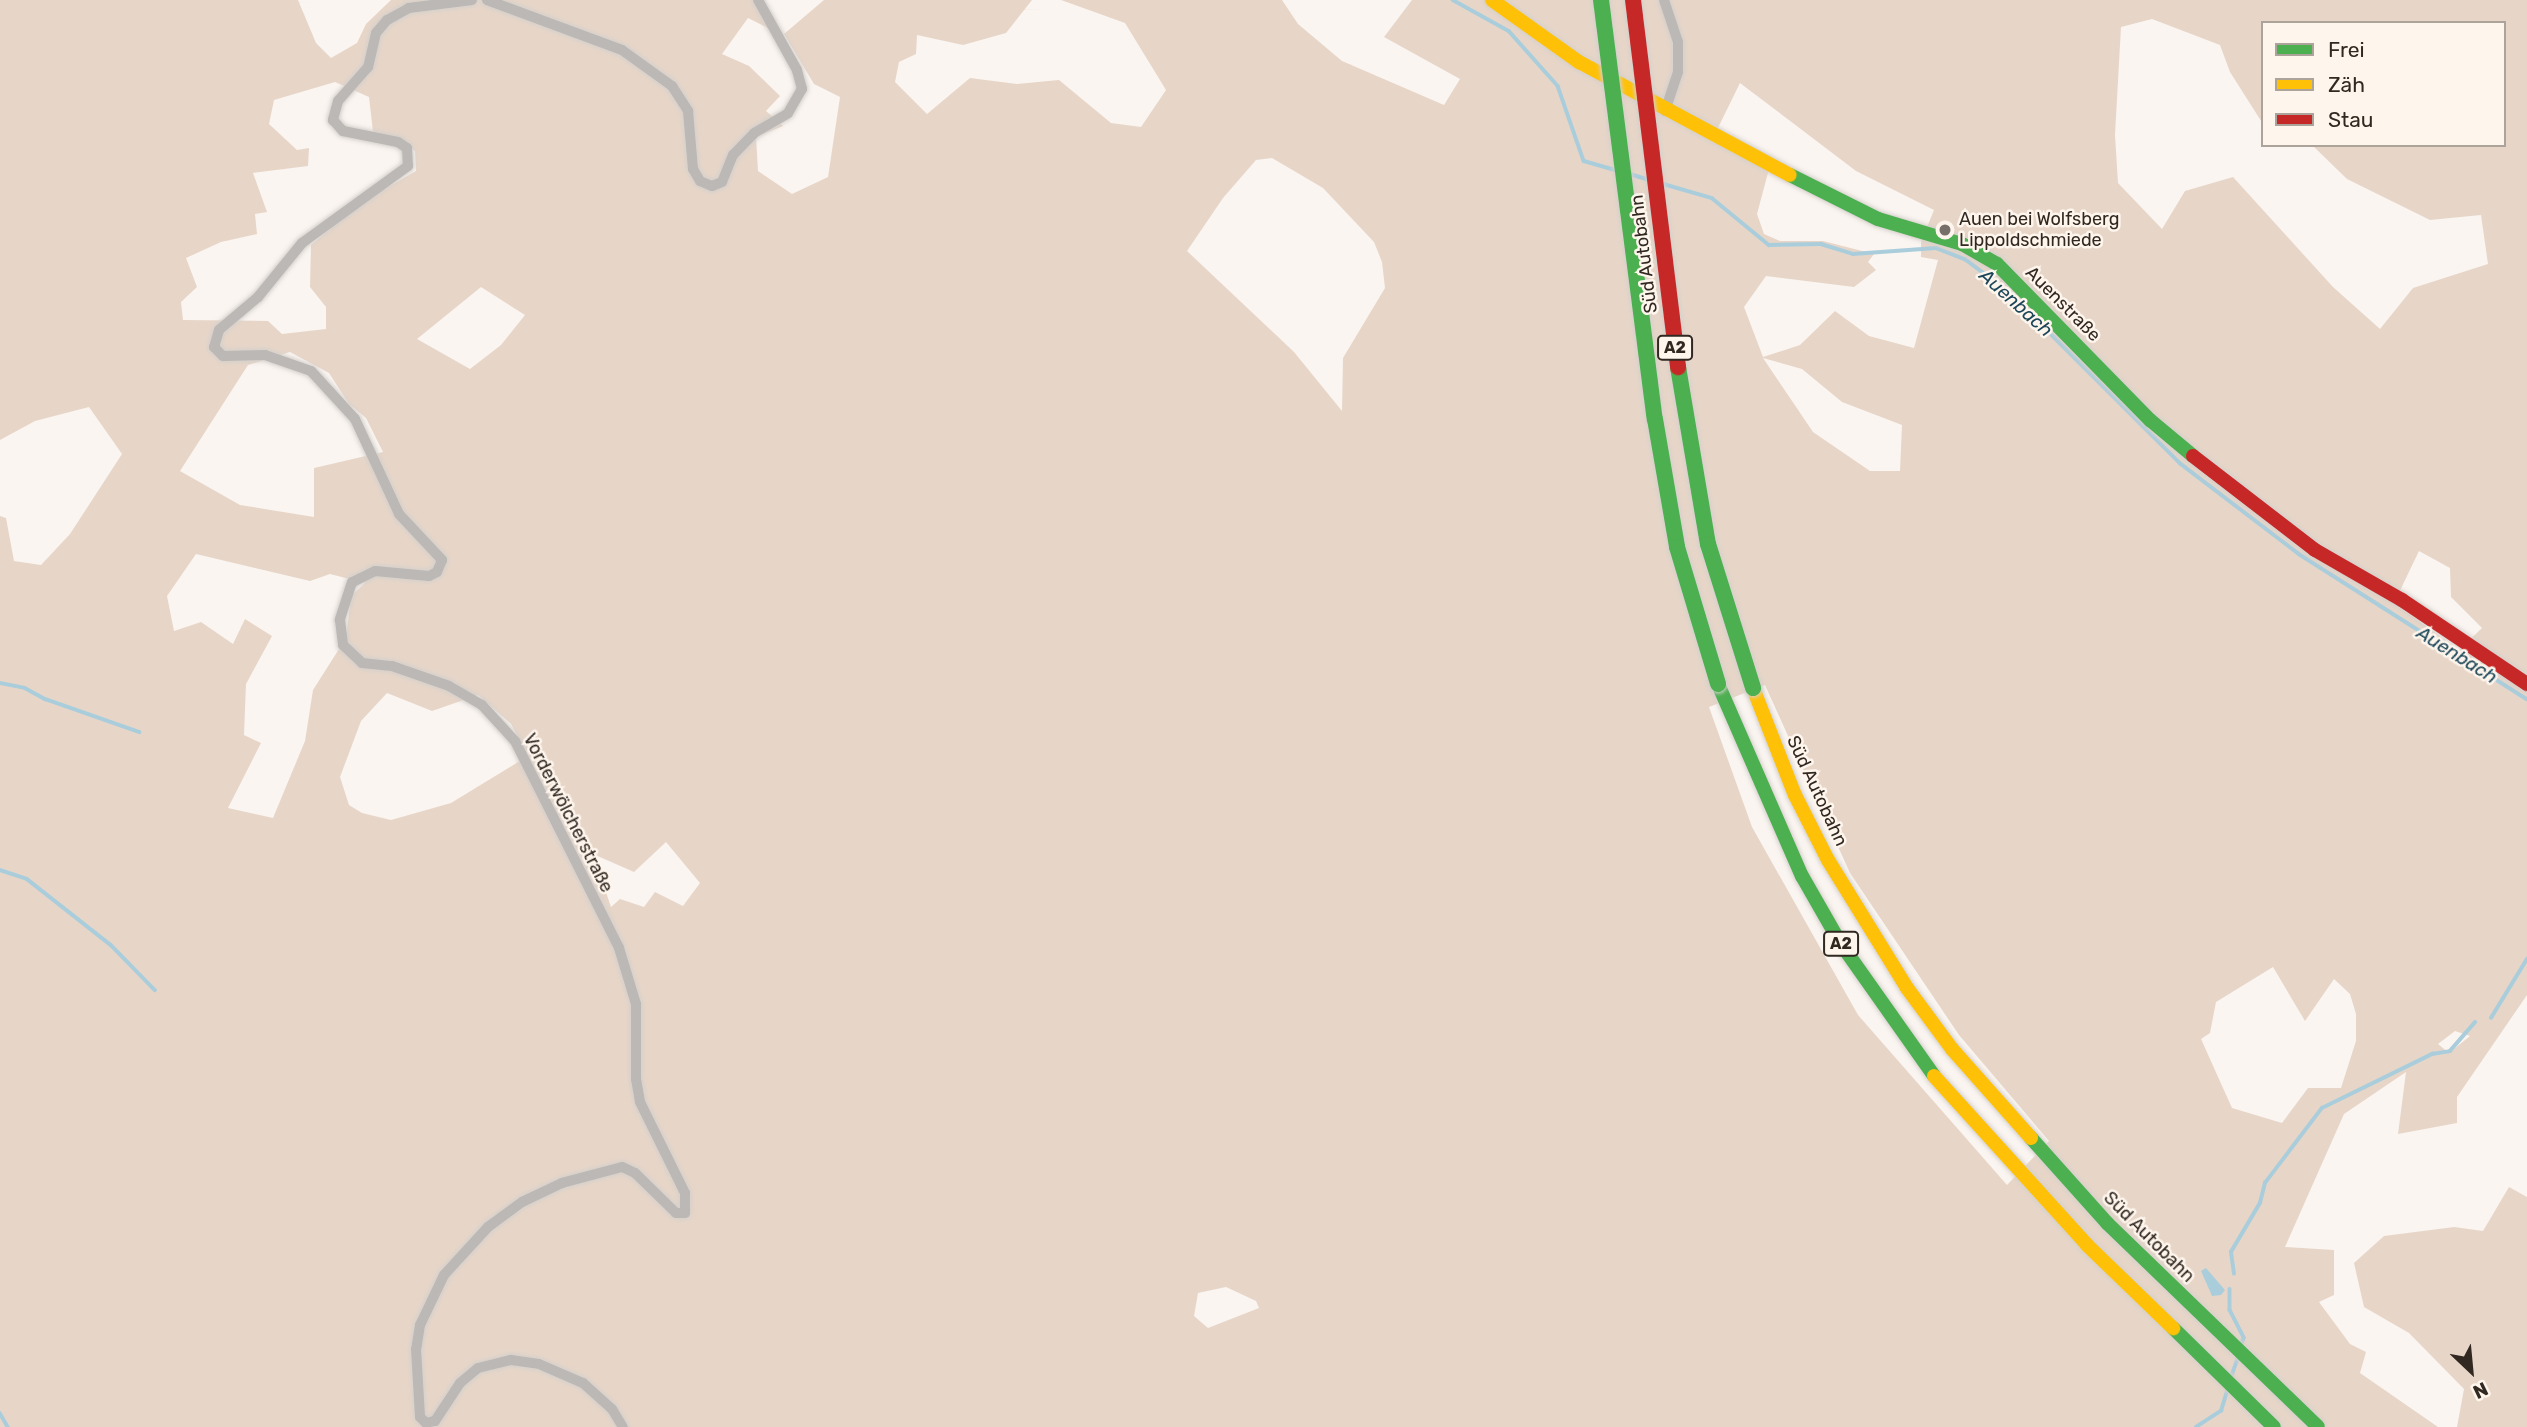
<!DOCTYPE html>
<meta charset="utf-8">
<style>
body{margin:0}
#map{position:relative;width:2527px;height:1427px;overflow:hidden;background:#faf5f1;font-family:Rubik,sans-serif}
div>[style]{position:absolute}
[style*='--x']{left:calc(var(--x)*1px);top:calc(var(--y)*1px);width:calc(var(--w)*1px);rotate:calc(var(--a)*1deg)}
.green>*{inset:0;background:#e7d6c8}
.water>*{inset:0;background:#aacddc}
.stream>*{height:3.5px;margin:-1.75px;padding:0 1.75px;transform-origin:1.75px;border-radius:1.75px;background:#aacddc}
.roads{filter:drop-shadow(0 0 2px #d5d0cc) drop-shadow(0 0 2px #d5d0cc)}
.street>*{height:10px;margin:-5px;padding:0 5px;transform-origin:5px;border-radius:5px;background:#bbb8b5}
.fast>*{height:14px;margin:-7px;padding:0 7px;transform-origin:7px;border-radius:7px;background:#4caf50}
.slow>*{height:14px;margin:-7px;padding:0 7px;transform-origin:7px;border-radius:7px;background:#ffc107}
.jam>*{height:14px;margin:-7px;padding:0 7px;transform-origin:7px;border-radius:7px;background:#c62828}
.bridges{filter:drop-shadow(0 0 2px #d5d0cc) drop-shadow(0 0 2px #d5d0cc)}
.fast-bridge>*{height:16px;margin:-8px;padding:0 8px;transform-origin:8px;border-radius:8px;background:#4caf50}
.jam-bridge>*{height:16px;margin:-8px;padding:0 8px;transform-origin:8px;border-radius:8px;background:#c62828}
.dots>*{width:19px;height:19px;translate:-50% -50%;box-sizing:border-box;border:4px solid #fef5ed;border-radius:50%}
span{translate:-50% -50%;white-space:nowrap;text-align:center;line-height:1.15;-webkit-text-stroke:5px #fef5ed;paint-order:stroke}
.shield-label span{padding:2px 5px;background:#fef5ed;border:2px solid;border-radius:5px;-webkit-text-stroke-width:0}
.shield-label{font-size:16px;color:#312821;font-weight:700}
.poi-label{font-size:18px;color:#312821}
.left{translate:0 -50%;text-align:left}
.street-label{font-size:18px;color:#312821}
.water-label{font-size:19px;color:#1b4658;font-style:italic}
.legend{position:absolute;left:2261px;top:21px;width:245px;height:126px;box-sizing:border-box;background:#fef5ed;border:2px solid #aca39b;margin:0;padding:9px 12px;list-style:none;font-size:21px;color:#312821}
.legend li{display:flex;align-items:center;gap:14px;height:35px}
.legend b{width:35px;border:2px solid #aca39b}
.north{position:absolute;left:2436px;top:1336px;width:70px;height:70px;-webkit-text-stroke:5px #fef5ed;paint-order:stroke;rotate:154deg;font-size:19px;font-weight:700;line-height:28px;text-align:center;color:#312821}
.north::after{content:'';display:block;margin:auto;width:24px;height:32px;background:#312821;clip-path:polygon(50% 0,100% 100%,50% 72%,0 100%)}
</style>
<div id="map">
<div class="green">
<div style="clip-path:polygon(evenodd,0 0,298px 0,316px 43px,331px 58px,357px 43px,366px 24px,391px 0,756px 0,778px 33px,748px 18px,722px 54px,749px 66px,780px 96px,766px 111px,783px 126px,756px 137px,758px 171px,792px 194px,828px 177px,840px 97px,814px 84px,784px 34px,824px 0,1032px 0,1006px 33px,963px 45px,917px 35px,916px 54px,899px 62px,895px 82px,927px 114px,970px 78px,1017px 84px,1059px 80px,1111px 123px,1141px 127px,1166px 90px,1125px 23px,1061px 0,1282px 0,1298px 24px,1342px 61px,1444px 105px,1460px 79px,1384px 37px,1412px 0,2527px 0,2527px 995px,2457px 1097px,2457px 1123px,2398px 1134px,2406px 1072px,2344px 1114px,2285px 1247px,2334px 1250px,2334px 1295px,2319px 1302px,2350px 1344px,2366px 1352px,2360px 1373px,2438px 1427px,0 1427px,0 516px,6px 518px,14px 561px,41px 565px,70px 534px,122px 454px,89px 407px,35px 421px,0 440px,0 0,2152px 19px,2220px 45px,2230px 72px,2263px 124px,2263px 23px,2504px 23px,2504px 145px,2312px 145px,2347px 179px,2430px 220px,2481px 215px,2488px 264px,2413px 288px,2380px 329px,2333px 287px,2233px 177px,2185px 191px,2162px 229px,2118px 183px,2115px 135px,2121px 27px,2152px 19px,0 0,335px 82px,369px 97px,373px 132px,399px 139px,415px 151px,416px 171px,362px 202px,311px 245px,310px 287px,326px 307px,326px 329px,282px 334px,268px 321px,183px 320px,181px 302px,197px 287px,186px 258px,221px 242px,257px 234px,255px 214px,267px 212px,253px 173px,308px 166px,309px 148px,297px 150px,269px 124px,274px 100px,335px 82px,0 0,1740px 83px,1856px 171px,1934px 210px,1921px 242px,1921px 257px,1938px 260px,1914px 348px,1869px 336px,1835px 311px,1800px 345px,1763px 357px,1744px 307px,1766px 276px,1854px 287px,1876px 270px,1868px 262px,1874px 254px,1823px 241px,1780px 241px,1764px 234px,1757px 214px,1769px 169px,1712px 140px,1740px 83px,0 0,1272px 158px,1323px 188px,1374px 242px,1382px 262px,1385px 288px,1343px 358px,1342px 411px,1294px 352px,1187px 251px,1223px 198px,1256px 160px,1272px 158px,0 0,481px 287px,525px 315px,501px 345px,470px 369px,417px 339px,481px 287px,0 0,290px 352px,329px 373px,349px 404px,366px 418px,383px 452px,314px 468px,314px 517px,240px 505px,180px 471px,248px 365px,290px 352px,0 0,1763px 358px,1802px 369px,1842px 402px,1902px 425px,1900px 471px,1870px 471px,1813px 432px,1763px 358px,0 0,2419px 551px,2450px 568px,2451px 597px,2482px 628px,2459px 650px,2394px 603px,2419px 551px,0 0,196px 554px,310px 581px,330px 574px,365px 583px,351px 596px,346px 638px,313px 690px,305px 741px,273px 818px,228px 808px,261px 743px,244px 735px,246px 684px,272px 636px,245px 619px,233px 644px,201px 622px,174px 631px,167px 596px,196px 554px,0 0,1765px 685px,1850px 873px,1959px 1035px,2049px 1141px,2007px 1185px,1858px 1015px,1752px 827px,1709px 707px,1765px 685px,0 0,387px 693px,432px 711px,478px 695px,511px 724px,528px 756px,451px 803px,391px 820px,362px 813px,349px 805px,340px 777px,361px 721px,387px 693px,0 0,666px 842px,700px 883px,683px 906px,655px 892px,644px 907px,620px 899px,611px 907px,593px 854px,634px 872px,666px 842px,0 0,2273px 967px,2305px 1021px,2334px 979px,2350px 994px,2356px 1014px,2356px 1041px,2341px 1088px,2308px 1088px,2282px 1123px,2232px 1108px,2201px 1039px,2210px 1033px,2216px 1002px,2273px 967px,0 0,2455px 1031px,2470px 1036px,2449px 1053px,2438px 1044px,2455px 1031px,0 0,1226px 1287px,1256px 1301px,1259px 1308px,1208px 1328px,1194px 1316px,1198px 1293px,1226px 1287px)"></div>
<div style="clip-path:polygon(2509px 1187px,2527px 1197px,2527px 1427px,2457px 1427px,2464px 1389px,2409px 1333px,2364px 1307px,2354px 1263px,2384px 1236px,2454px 1227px,2483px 1231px)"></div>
</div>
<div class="water">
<div style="clip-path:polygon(2206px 1268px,2225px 1290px,2221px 1295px,2212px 1296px,2201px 1271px)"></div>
</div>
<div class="stream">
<div style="--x:1453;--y:0;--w:64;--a:29"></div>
<div style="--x:1509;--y:31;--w:74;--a:48.3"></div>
<div style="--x:1558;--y:86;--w:79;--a:70.9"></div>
<div style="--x:1584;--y:161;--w:33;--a:16"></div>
<div style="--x:1630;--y:174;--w:21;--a:17"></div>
<div style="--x:1660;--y:183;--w:54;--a:16.1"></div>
<div style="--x:1712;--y:198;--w:74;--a:39.5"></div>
<div style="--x:1769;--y:245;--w:52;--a:-1.1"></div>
<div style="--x:1821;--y:244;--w:34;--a:17"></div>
<div style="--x:1853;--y:254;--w:83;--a:-4.1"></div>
<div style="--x:1936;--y:248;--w:31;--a:21"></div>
<div style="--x:1965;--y:259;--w:55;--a:36.9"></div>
<div style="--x:2009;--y:292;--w:243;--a:45"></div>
<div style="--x:2181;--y:464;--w:148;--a:37.3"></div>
<div style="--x:2299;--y:554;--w:270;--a:32.5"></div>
<div style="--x:0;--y:683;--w:25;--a:11"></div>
<div style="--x:25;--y:688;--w:23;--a:29"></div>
<div style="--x:45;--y:699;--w:100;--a:19.3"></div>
<div style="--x:0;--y:870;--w:28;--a:18"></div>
<div style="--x:27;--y:879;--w:107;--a:38.2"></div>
<div style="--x:111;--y:945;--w:63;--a:45.6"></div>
<div style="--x:2491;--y:1018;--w:69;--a:-58.6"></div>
<div style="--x:2234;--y:1274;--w:22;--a:-98"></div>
<div style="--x:2231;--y:1252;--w:57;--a:-59.4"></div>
<div style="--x:2260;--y:1203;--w:21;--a:-76"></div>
<div style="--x:2265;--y:1183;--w:94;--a:-52.8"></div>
<div style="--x:2322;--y:1108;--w:123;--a:-26.1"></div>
<div style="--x:2432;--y:1054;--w:18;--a:-9"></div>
<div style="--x:2450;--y:1051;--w:38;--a:-49"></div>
<div style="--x:2230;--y:1289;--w:21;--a:90"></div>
<div style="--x:2230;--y:1310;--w:31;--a:63"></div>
<div style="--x:2244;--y:1338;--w:6;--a:108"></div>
<div style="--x:2231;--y:1377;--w:20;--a:-70"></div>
<div style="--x:0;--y:1413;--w:16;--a:60"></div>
<div style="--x:2196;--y:1427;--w:30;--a:-33"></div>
<div style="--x:2221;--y:1411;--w:21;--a:-73"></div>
</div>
<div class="roads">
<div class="street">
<div style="--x:472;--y:0;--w:64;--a:172.8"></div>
<div style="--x:409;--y:8;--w:25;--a:151"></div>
<div style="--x:387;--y:20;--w:17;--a:130"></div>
<div style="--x:376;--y:33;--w:35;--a:103"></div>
<div style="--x:368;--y:67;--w:45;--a:131.4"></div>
<div style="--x:338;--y:101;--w:20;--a:105"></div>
<div style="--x:333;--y:120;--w:15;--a:48"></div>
<div style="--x:343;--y:131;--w:56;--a:11.3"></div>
<div style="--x:398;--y:142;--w:11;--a:34"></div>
<div style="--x:407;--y:148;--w:18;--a:87"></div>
<div style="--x:408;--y:166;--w:131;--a:144"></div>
<div style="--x:302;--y:243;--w:70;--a:129.2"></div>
<div style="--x:258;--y:297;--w:51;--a:139.8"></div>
<div style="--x:219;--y:330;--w:18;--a:106"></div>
<div style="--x:214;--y:347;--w:13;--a:45"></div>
<div style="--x:223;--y:356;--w:42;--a:-1.4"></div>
<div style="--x:265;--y:355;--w:49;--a:19.2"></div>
<div style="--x:311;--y:371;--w:65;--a:47.5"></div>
<div style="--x:355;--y:419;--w:105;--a:65.1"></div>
<div style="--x:399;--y:514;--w:63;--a:46.9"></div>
<div style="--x:442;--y:560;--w:13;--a:113"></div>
<div style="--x:437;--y:572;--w:9;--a:153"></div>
<div style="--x:429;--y:576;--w:54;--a:-174.7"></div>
<div style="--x:375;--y:571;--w:25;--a:154"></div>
<div style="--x:352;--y:582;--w:40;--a:108"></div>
<div style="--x:340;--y:620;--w:25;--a:83"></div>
<div style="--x:343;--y:645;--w:26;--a:43"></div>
<div style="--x:362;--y:663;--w:30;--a:6"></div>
<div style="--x:392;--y:666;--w:60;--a:19.3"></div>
<div style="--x:449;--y:686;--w:38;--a:30"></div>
<div style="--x:482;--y:705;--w:49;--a:47.5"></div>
<div style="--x:515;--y:741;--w:232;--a:63.3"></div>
<div style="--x:619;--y:948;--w:59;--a:73.1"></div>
<div style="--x:636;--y:1004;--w:75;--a:90"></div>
<div style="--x:636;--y:1079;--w:23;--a:80"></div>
<div style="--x:640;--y:1102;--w:102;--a:63.7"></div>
<div style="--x:685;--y:1193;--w:20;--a:90"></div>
<div style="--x:685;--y:1213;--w:9;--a:180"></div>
<div style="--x:676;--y:1213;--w:57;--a:-135.7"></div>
<div style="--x:635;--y:1173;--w:14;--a:-155"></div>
<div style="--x:622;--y:1167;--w:62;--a:165.1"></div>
<div style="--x:562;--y:1183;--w:44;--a:154.6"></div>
<div style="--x:522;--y:1202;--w:42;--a:143.7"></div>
<div style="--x:488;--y:1227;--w:65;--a:132.5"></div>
<div style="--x:444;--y:1275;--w:55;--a:115.6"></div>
<div style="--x:420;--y:1325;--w:24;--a:99"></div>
<div style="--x:416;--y:1349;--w:68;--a:86.6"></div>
<div style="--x:420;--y:1417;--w:8;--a:45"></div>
<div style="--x:426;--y:1423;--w:9;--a:-13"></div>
<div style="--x:435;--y:1421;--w:45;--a:-56.7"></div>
<div style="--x:460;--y:1383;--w:23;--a:-40"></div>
<div style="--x:478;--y:1368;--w:34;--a:-14"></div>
<div style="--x:511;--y:1360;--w:28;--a:8"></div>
<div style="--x:539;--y:1364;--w:48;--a:23.4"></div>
<div style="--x:583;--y:1383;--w:39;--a:42"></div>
<div style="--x:612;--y:1409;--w:21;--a:59"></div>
<div style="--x:487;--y:0;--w:144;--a:20.3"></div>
<div style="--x:622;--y:50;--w:62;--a:35.8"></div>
<div style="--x:672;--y:86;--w:30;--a:57"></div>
<div style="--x:688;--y:111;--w:58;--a:85.1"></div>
<div style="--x:693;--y:169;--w:14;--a:60"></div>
<div style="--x:700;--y:181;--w:13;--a:23"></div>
<div style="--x:712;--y:186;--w:11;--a:-22"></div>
<div style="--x:722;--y:182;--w:29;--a:-68"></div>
<div style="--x:733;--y:155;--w:30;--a:-46"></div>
<div style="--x:754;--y:133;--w:39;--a:-30"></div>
<div style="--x:788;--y:113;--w:28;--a:-60"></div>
<div style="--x:802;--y:89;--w:20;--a:-105"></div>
<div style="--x:797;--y:70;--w:80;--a:-119.1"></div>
<div style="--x:1664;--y:0;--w:44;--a:71.6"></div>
<div style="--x:1678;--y:42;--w:30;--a:90"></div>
<div style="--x:1678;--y:72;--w:41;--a:108.4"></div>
</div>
<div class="fast">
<div style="--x:1790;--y:175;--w:98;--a:26.6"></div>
<div style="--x:1878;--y:219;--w:88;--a:16.6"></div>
<div style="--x:1962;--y:244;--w:40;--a:29.7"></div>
<div style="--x:1997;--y:264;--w:219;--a:45.6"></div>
<div style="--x:2150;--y:420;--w:56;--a:39.9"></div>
<div style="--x:1718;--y:684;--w:210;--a:66.4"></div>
<div style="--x:1802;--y:876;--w:78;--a:60.2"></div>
<div style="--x:1841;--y:944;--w:161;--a:54.8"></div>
<div style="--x:2031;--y:1138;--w:114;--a:48.2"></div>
<div style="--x:2107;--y:1223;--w:293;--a:44"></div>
<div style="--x:2173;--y:1328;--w:141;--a:44.4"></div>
</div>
<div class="slow">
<div style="--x:1492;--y:0;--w:107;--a:35.5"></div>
<div style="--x:1579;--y:62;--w:239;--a:28.2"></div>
<div style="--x:1753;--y:688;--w:115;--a:68.6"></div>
<div style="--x:1795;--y:795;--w:73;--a:63.1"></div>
<div style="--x:1828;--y:860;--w:150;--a:58.3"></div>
<div style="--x:1907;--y:988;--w:76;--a:53.6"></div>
<div style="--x:1952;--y:1049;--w:119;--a:48.4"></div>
<div style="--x:1934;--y:1076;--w:228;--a:47.8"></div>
<div style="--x:2087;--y:1245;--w:120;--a:44"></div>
</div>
<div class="jam">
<div style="--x:2193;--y:456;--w:154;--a:37.6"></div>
<div style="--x:2315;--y:550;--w:100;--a:29.9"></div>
<div style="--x:2402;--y:600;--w:151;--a:33.9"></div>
</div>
</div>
<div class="bridges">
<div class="fast-bridge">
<div style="--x:1601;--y:0;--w:422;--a:82.7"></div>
<div style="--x:1655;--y:419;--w:130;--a:80.2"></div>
<div style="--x:1677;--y:547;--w:143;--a:73.3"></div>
<div style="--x:1678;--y:367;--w:180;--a:80.4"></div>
<div style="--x:1708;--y:544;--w:151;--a:72.6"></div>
</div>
<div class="jam-bridge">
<div style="--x:1633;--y:0;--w:370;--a:83"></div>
</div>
</div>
<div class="dots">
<div style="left:1945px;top:230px;background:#77706a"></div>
</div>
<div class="shield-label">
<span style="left:1675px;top:348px">A2</span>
<span style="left:1841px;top:944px">A2</span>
</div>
<div class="poi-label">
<span class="left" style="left:1959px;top:230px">Auen bei Wolfsberg<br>Lippoldschmiede</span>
</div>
<div class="street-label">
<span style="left:1644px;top:254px;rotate:-97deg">Süd Autobahn</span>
<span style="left:2063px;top:304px;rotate:45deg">Auenstraße</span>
<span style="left:1817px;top:791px;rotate:65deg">Süd Autobahn</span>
<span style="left:568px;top:813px;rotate:63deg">Vorderwölcherstraße</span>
<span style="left:2149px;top:1237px;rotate:45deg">Süd Autobahn</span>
</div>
<div class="water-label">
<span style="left:2016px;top:303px;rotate:42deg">Auenbach</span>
<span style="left:2457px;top:655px;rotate:32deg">Auenbach</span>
</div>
<ul class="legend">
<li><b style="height:9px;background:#4caf50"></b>Frei</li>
<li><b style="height:9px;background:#ffc107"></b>Zäh</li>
<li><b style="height:9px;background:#c62828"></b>Stau</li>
</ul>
<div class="north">N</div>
</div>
